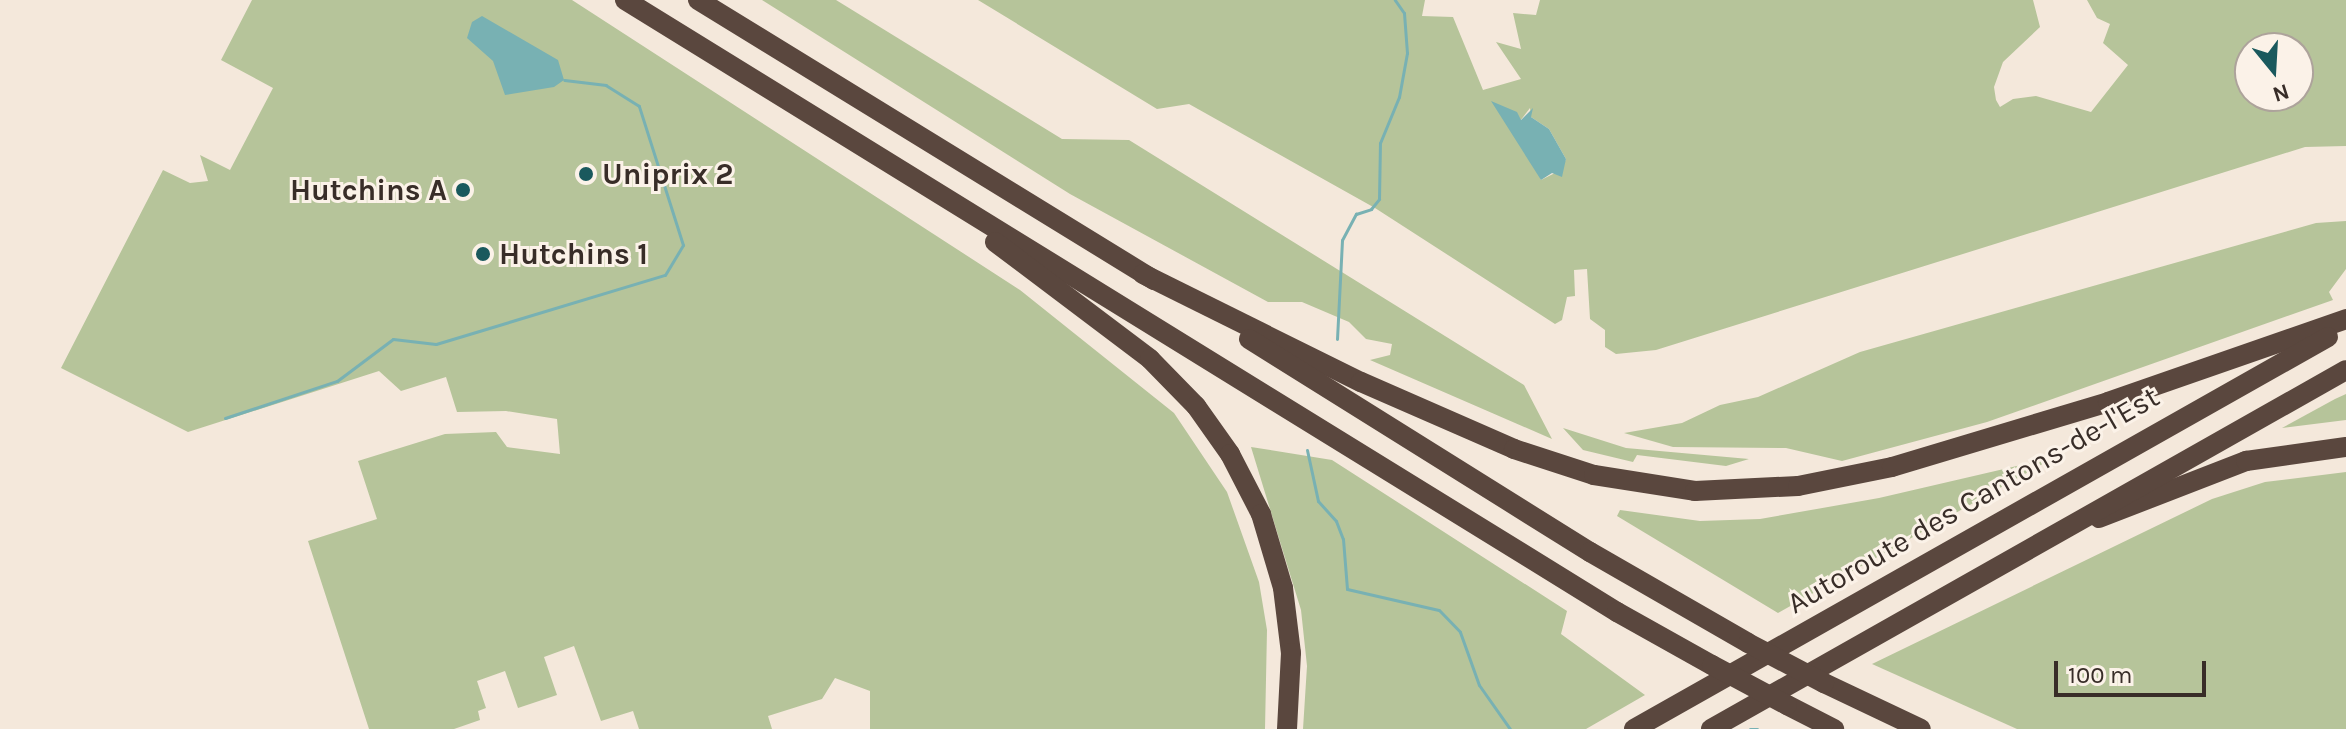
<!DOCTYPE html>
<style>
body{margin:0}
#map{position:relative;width:2346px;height:729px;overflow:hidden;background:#f4e8db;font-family:Karla,sans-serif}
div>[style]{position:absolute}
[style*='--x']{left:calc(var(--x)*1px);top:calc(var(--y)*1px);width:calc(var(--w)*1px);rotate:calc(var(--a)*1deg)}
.green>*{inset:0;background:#b6c49a}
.water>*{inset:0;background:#78b1b3}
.stream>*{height:3px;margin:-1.5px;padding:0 1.5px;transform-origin:1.5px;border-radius:1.5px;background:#78b1b3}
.motorway>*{height:20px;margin:-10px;padding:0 10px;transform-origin:10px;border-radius:10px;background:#5a473e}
.motorway-bridge>*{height:20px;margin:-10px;padding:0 10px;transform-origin:10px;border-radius:10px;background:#5a473e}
.dots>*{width:22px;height:22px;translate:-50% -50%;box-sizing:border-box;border:4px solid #fbf2e8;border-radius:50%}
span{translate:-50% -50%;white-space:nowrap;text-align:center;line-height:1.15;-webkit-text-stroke:6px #fbf2e8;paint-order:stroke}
.poi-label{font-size:30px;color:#382d28;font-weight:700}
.left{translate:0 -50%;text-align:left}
.right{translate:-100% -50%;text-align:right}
.street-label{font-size:30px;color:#382d28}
.north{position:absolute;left:2234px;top:32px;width:80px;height:80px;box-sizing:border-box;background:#fbf2e8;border:2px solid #ada39b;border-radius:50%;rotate:162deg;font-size:22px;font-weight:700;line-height:32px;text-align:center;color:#382d28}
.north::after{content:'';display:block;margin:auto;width:28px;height:36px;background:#1a595d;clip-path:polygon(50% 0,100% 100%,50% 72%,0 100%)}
.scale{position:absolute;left:2054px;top:661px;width:152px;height:36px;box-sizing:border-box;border:4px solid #382d28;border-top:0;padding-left:10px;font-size:24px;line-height:28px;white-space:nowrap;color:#382d28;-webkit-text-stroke:6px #fbf2e8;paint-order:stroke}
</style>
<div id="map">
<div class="green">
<div style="clip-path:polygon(252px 0,572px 0,1020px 290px,1174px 413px,1227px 492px,1259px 582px,1267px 630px,1265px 729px,870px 729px,870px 691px,835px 678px,822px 699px,768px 716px,772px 729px,639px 729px,633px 711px,601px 721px,574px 646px,544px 657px,557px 695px,518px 708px,505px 671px,477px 681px,486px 708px,478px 711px,480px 720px,454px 729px,369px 729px,308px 541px,377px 519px,358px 461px,445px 434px,496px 432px,507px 447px,560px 454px,557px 419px,506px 411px,457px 412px,446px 377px,401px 391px,379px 371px,188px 432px,61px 368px,163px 170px,190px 183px,208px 181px,200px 155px,230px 170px,273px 88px,221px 60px)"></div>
<div style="clip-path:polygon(762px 0,836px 0,1062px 139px,1129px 140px,1524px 385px,1552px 439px,1370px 360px,1390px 355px,1392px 344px,1366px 339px,1349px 322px,1302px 302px,1268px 302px,1070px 194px)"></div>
<div style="clip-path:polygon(evenodd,978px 0,1425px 0,1422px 16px,1453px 17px,1483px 90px,1521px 79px,1496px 42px,1521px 49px,1513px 13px,1536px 15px,1540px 0,2033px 0,2040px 27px,2003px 62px,1994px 87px,1996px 100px,2000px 107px,2013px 99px,2036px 96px,2091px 112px,2128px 65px,2103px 43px,2110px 24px,2097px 18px,2087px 0,2346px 0,2346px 146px,2305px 147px,1656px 350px,1616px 354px,1605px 347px,1605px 330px,1590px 319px,1587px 269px,1574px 270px,1575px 296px,1567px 297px,1562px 320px,1555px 324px,1375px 208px,1189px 104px,1157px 109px,978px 0,2250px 48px,2298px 48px,2298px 96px,2250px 96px,2250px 48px,978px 0,1530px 108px,1531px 117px,1549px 129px,1566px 159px,1561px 170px,1541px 180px,1520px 121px,1530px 108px)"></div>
<div style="clip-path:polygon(2346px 221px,2346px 269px,2329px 292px,2333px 300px,1987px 422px,1842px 461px,1786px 448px,1673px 447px,1624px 433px,1682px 423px,1720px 405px,1758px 397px,1860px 352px,2316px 223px)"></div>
<div style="clip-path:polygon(2346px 394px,2346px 420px,2282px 428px,2335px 399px)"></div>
<div style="clip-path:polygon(1563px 428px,1626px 448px,1749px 459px,1726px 466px,1637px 455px,1633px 462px,1583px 450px)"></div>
<div style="clip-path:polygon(1251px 447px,1332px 460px,1567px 611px,1561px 634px,1645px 695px,1586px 729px,1303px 729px,1307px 666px,1301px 610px)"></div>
<div style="clip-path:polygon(2055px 457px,1778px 613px,1617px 516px,1620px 510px,1700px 521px,1760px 519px,1879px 498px)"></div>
<div style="clip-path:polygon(2346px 472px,2346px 729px,2017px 729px,1872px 664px,2212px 499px,2265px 482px)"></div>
</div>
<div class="water">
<div style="clip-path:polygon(482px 16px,558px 60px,564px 80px,554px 87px,505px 95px,493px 61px,467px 38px,472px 22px)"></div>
<div style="clip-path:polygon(1491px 101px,1517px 112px,1521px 120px,1533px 108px,1531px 117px,1549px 129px,1566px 159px,1562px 177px,1552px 173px,1541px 180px)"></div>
</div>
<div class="stream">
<div style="--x:1337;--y:339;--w:99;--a:-87.1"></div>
<div style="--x:1342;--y:240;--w:30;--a:-62"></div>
<div style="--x:1356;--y:214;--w:16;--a:-18"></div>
<div style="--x:1371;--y:209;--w:13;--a:-51"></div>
<div style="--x:1379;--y:199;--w:56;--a:-89"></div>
<div style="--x:1380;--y:143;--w:50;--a:-67.6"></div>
<div style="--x:1399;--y:97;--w:45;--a:-79.7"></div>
<div style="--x:1407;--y:53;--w:40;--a:-94.3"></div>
<div style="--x:1404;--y:13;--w:16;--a:-125"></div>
<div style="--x:225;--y:418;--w:118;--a:-18.3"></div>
<div style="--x:337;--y:381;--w:70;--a:-36.9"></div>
<div style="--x:393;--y:339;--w:43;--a:6.6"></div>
<div style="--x:436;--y:344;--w:239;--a:-16.8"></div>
<div style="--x:665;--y:275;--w:35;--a:-59"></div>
<div style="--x:683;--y:245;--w:146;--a:-107.6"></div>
<div style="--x:639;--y:106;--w:39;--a:-148"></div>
<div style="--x:606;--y:85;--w:42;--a:-173.2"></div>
<div style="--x:1307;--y:450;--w:52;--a:77.8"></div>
<div style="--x:1318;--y:501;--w:27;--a:48"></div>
<div style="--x:1336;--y:521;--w:19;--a:69"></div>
<div style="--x:1343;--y:539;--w:50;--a:85.4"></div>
<div style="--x:1347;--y:589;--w:94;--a:12.9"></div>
<div style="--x:1439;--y:610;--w:30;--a:46"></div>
<div style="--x:1460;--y:632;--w:56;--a:70.3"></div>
<div style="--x:1479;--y:685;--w:54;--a:54.8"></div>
<div style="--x:1750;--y:729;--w:7;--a:0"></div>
</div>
<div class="motorway">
<div style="--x:625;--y:0;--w:1166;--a:31.67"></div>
<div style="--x:1617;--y:612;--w:109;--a:29.2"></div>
<div style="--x:698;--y:0;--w:535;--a:31.55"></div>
<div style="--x:995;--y:242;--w:194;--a:37"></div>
<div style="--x:1150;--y:359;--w:66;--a:45.6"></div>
<div style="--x:1196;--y:406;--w:59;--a:54.7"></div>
<div style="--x:1230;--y:454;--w:68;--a:62.7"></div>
<div style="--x:1261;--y:514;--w:77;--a:73.4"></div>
<div style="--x:1283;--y:588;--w:65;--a:83"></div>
<div style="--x:1291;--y:653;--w:76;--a:93"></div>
<div style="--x:1143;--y:274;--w:243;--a:26.4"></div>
<div style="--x:1361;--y:382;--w:167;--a:23.6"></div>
<div style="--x:1514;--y:449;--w:84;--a:18"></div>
<div style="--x:1594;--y:475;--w:102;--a:9"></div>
<div style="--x:1695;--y:491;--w:103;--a:-2.8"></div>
<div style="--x:1798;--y:486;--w:96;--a:-11.4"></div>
<div style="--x:1892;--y:467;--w:226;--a:-16.7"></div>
<div style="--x:2108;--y:402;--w:252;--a:-19.2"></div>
<div style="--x:1249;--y:339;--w:402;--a:32"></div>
<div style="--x:1590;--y:552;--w:182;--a:29.9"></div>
<div style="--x:2099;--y:518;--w:158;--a:-21.2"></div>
<div style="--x:2246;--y:461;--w:101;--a:-8"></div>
<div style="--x:1824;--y:683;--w:107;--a:25.4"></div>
<div style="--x:1787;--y:705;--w:53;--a:27.1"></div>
<div style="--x:1634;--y:729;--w:797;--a:-29.46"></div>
<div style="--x:1711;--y:729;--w:729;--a:-29.48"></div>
</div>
<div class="motorway-bridge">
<div style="--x:1748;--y:643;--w:86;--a:27.8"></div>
<div style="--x:1712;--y:665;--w:85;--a:28.1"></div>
</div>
<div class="dots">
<div style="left:586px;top:174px;background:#1a595d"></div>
<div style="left:463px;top:190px;background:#1a595d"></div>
<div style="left:483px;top:254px;background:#1a595d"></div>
</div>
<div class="poi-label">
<span class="left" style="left:602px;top:174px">Uniprix 2</span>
<span class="right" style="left:447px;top:190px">Hutchins A</span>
<span class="left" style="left:499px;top:254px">Hutchins 1</span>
</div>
<div class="street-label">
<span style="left:1973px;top:500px;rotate:-30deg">Autoroute des Cantons-de-l'Est</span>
</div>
<div class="north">N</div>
<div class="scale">100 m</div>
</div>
